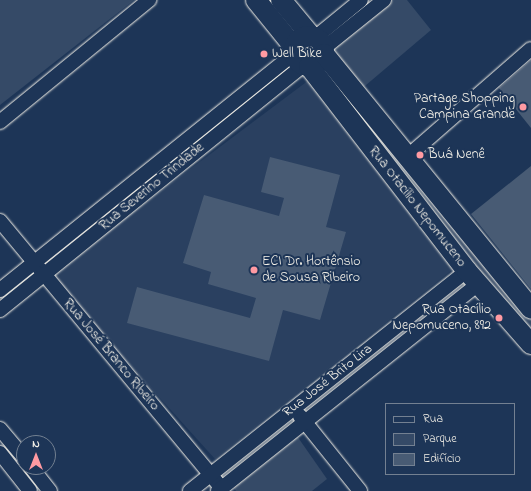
<!DOCTYPE html>
<meta charset="utf-8">
<style>
body{margin:0}
#map{position:relative;width:531px;height:491px;overflow:hidden;background:#1d3557;font-family:"Indie Flower",sans-serif}
div>[style]{position:absolute}
[style*='--x']{left:calc(var(--x)*1px);top:calc(var(--y)*1px);width:calc(var(--w)*1px);rotate:calc(var(--a)*1deg)}
.built>*{inset:0;background:#2a4060}
.green>*{inset:0;background:#354a67}
.building>*{inset:0;background:#485b74}
.roads{filter:drop-shadow(0 0 1px #f4f1e8) drop-shadow(0 0 1px #f4f1e8)}
.street>*{height:14px;margin:-7px;padding:0 7px;transform-origin:7px;border-radius:7px;background:#1d3557}
.secondary>*{height:20px;margin:-10px;padding:0 10px;transform-origin:10px;border-radius:10px;background:#1d3557}
.secondary>.ring{margin:-10px;padding:0;box-sizing:content-box;background:none;border:20px solid #1d3557;border-radius:50%}
.dots>*{width:11px;height:11px;translate:-50% -50%;box-sizing:border-box;border:2px solid #1d3557;border-radius:50%}
span{translate:-50% -50%;white-space:nowrap;text-align:center;line-height:1.15;-webkit-text-stroke:4px #1d3557;paint-order:stroke}
.poi-label{font-size:14px;color:#f4f1e8}
.left{translate:0 -50%;text-align:left}
.right{translate:-100% -50%;text-align:right}
.street-label{font-size:14px;color:#f4f1e8}
.legend{position:absolute;left:385px;top:403px;width:130px;height:72px;box-sizing:border-box;background:#1d3557;border:1px solid #738091;margin:0;padding:5px 7px;list-style:none;font-size:12px;color:#f4f1e8}
.legend li{display:flex;align-items:center;gap:8px;height:20px}
.legend b{width:20px;border:1px solid #738091}
.north{position:absolute;left:16px;top:435px;width:40px;height:40px;box-sizing:border-box;background:#1d3557;border:1px solid #738091;border-radius:50%;rotate:0deg;font-size:11px;font-weight:700;line-height:16px;text-align:center;color:#f4f1e8}
.north::after{content:'';display:block;margin:auto;width:14px;height:18px;background:#ff9aa2;clip-path:polygon(50% 0,100% 100%,50% 72%,0 100%)}
</style>
<div id="map">
<div class="built">
<div style="clip-path:polygon(309px 80px,458px 265px,215px 459px,49px 275px)"></div>
</div>
<div class="green">
<div style="clip-path:polygon(0 0,134px 0,0 105px)"></div>
<div style="clip-path:polygon(389px 0,407px 0,431px 30px,359px 91px,326px 53px)"></div>
<div style="clip-path:polygon(319px 64px,531px 319px,531px 337px)"></div>
<div style="clip-path:polygon(33px 269px,39px 276px,0 308px,0 294px)"></div>
<div style="clip-path:polygon(468px 274px,476px 283px,308px 419px,299px 408px)"></div>
<div style="clip-path:polygon(293px 413px,302px 423px,222px 484px,213px 471px)"></div>
<div style="clip-path:polygon(297px 436px,327px 479px,312px 491px,236px 491px,232px 485px)"></div>
</div>
<div class="building">
<div style="clip-path:polygon(531px 60px,531px 128px,499px 88px)"></div>
<div style="clip-path:polygon(270px 157px,340px 175px,326px 227px,346px 232px,320px 320px,283px 310px,269px 361px,127px 323px,137px 287px,250px 318px,256px 298px,208px 284px,211px 272px,183px 263px,204px 195px,279px 216px,284px 198px,261px 192px)"></div>
<div style="clip-path:polygon(531px 166px,531px 289px,471px 214px)"></div>
</div>
<div class="roads">
<div class="street">
<div style="--x:316;--y:37;--w:58;--a:-39.4"></div>
<div style="--x:324;--y:48;--w:77;--a:-38.7"></div>
<div style="--x:0;--y:122;--w:193;--a:-39.3"></div>
<div style="--x:407;--y:157;--w:164;--a:-41.1"></div>
<div style="--x:0;--y:221;--w:347;--a:50.3"></div>
<div style="--x:0;--y:290;--w:378;--a:-38.8"></div>
<div style="--x:0;--y:310;--w:390;--a:-38.9"></div>
<div style="--x:300;--y:416;--w:96;--a:51.3"></div>
<div style="--x:0;--y:429;--w:38;--a:50"></div>
<div style="--x:0;--y:453;--w:48;--a:51.7"></div>
<div style="--x:31;--y:467;--w:31;--a:52"></div>
<div style="--x:190;--y:491;--w:354;--a:-38.5"></div>
<div style="--x:218;--y:491;--w:332;--a:-38.5"></div>
</div>
<div class="secondary">
<div style="--x:256;--y:0;--w:62;--a:50.9"></div>
<div style="--x:281;--y:0;--w:47;--a:50.2"></div>
<div class="ring" style="left:294px;top:36px;width:10px;height:10px"></div>
<div style="--x:324;--y:54;--w:328;--a:50.9"></div>
<div style="--x:309;--y:66;--w:259;--a:52.4"></div>
<div style="--x:467;--y:271;--w:97;--a:48.8"></div>
</div>
</div>
<div class="dots">
<div style="left:264px;top:54px;background:#ff9aa2"></div>
<div style="left:523px;top:107px;background:#ff9aa2"></div>
<div style="left:420px;top:155px;background:#ff9aa2"></div>
<div style="left:254px;top:270px;background:#ff9aa2"></div>
<div style="left:499px;top:318px;background:#ff9aa2"></div>
</div>
<div class="poi-label">
<span class="left" style="left:272px;top:54px">Well Bike</span>
<span class="right" style="left:515px;top:107px">Partage Shopping<br>Campina Grande</span>
<span class="left" style="left:428px;top:155px">Buá Nenê</span>
<span class="left" style="left:262px;top:270px">ECI Dr. Hortênsio<br>de Sousa Ribeiro</span>
<span class="right" style="left:491px;top:318px">Rua Otacílio<br>Nepomuceno, 892</span>
</div>
<div class="street-label">
<span style="left:152px;top:187px;rotate:-39deg">Rua Severino Trindade</span>
<span style="left:417px;top:207px;rotate:52deg">Rua Otacílio Nepomuceno</span>
<span style="left:111px;top:355px;rotate:50deg">Rua José Branco Ribeiro</span>
<span style="left:328px;top:381px;rotate:-38deg">Rua José Brito Lira</span>
</div>
<ul class="legend">
<li><b style="height:5px;background:#1d3557"></b>Rua</li>
<li><b style="height:11px;background:#354a67"></b>Parque</li>
<li><b style="height:11px;background:#485b74"></b>Edifício</li>
</ul>
<div class="north">N</div>
</div>
